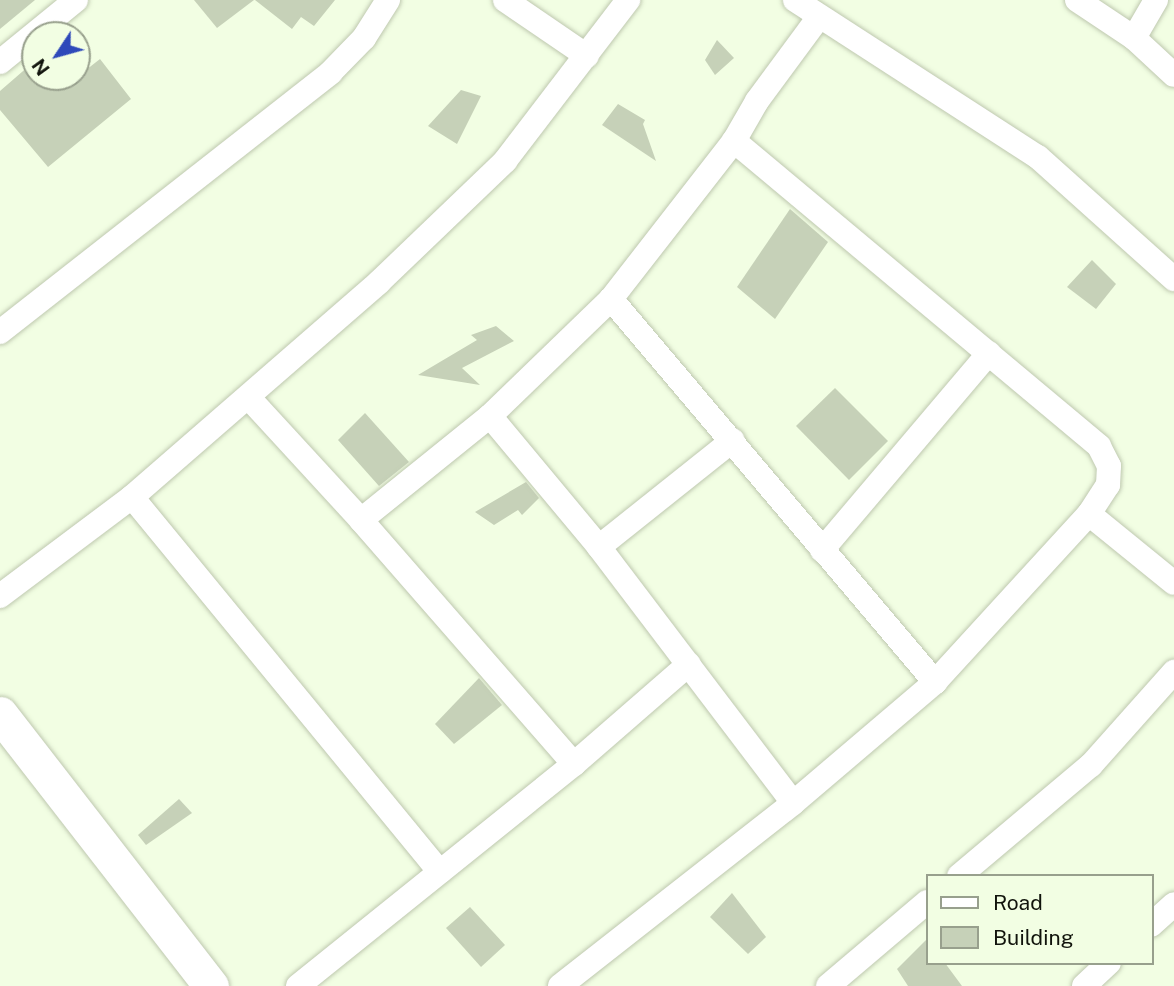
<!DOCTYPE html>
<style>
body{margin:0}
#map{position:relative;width:1174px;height:986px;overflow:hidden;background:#f2fee3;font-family:"Public Sans",sans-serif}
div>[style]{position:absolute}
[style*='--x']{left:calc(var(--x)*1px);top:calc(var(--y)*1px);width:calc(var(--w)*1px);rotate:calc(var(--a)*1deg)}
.building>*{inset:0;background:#c6d1b8}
.roads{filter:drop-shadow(0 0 2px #bec8af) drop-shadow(0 0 2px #bec8af)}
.street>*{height:24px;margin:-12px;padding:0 12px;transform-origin:12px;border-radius:12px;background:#fff}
.secondary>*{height:35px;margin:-17.5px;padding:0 17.5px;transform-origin:17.5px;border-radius:17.5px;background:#fff}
span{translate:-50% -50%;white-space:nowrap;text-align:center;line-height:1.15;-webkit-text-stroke:5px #f2fee3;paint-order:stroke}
.legend{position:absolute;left:926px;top:874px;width:228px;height:91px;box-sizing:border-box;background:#f2fee3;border:2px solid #98a08d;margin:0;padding:9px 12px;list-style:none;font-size:21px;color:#11140c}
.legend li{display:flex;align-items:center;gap:14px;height:35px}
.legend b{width:35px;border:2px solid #98a08d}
.north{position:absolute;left:21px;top:21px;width:70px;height:70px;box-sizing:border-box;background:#f2fee3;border:2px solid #98a08d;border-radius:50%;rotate:234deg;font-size:19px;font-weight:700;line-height:28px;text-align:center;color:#11140c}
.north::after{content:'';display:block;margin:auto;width:24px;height:32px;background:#2e49ba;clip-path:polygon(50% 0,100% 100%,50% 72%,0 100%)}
</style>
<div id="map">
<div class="building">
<div style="clip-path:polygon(0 0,35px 0,0 29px)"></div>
<div style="clip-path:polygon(194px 0,254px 0,217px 28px)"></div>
<div style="clip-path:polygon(255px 0,335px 0,314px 26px,301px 17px,292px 29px)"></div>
<div style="clip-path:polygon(717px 40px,734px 58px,715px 75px,705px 60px)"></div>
<div style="clip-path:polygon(100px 59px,131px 99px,48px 167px,0 110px,0 91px,30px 65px,35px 77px,77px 77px)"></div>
<div style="clip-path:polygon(461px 90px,481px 96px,457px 144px,428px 126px)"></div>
<div style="clip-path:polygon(618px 104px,645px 120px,643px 124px,656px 161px,602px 125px)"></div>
<div style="clip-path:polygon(790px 209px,828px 242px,775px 319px,737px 287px)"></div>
<div style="clip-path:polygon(1092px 260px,1116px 284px,1096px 309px,1067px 287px)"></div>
<div style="clip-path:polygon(496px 326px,514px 341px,462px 368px,480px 385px,418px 375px,477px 340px,471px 335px)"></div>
<div style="clip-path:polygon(835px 388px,888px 441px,849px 480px,796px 426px)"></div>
<div style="clip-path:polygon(365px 413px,409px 462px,379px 486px,338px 440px)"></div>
<div style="clip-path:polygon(526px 482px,539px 498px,522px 515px,518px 510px,494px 525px,475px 512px)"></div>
<div style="clip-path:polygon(479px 678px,502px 705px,454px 744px,435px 724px)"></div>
<div style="clip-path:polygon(179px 799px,192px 813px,146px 845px,138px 835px)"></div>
<div style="clip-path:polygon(732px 893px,766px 937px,748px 954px,710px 917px)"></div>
<div style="clip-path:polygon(470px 907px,505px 945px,481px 967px,446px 928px)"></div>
<div style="clip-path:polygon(927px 939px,927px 963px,945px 963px,962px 986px,908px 986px,897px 969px)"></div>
</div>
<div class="roads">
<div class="street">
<div style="--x:505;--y:0;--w:99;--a:34.3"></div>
<div style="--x:795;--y:0;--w:289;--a:32.9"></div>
<div style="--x:1038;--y:157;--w:183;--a:41.9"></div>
<div style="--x:1077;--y:0;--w:69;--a:33.7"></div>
<div style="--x:1134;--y:38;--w:54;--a:42.8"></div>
<div style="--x:1134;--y:38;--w:44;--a:-59.9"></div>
<div style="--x:0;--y:62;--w:98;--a:-39.2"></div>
<div style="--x:611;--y:299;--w:502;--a:49.77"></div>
<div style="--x:0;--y:332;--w:420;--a:-38.1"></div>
<div style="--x:330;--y:73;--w:49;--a:-45.8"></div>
<div style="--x:364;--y:38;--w:45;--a:-57.7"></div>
<div style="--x:249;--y:398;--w:166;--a:47.4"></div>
<div style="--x:361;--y:520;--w:324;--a:48.9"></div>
<div style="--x:490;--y:416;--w:170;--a:50.2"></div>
<div style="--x:599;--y:547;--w:321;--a:52.8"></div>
<div style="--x:132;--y:497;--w:485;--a:50.6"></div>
<div style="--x:1089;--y:514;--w:109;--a:39.1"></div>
<div style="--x:361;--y:520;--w:166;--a:-38.9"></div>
<div style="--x:490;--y:416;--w:168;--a:-44"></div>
<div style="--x:611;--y:299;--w:200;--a:-52.1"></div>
<div style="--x:734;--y:141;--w:46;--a:-60.1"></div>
<div style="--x:757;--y:101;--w:104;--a:-53.6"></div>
<div style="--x:599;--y:547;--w:171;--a:-38.6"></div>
<div style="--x:822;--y:550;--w:258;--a:-49.7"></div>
<div style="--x:0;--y:596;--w:165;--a:-36.9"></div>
<div style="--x:132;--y:497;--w:327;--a:-41"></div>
<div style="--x:379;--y:282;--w:175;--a:-43.8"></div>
<div style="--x:505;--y:161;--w:203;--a:-52.6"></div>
<div style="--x:959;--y:876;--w:172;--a:-40.1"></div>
<div style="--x:1091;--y:765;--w:125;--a:-48.3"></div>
<div style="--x:1151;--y:925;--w:31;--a:-42"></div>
<div style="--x:298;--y:986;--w:354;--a:-38.8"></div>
<div style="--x:574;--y:764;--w:152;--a:-41"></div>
<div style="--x:560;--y:986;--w:296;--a:-38.1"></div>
<div style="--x:793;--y:803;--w:187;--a:-40.4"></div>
<div style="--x:935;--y:682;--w:228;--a:-47.5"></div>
<div style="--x:1089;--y:514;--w:35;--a:-57"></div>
<div style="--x:1108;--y:485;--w:19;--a:-87"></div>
<div style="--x:1109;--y:466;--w:22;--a:-117"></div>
<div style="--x:1099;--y:446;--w:476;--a:-140.1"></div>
<div style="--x:828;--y:986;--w:130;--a:-40.3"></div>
<div style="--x:1084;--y:986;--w:34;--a:-43"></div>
</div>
<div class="secondary">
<div style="--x:0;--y:714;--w:344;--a:52.2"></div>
</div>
</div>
<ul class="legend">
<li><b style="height:9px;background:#fff"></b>Road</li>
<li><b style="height:19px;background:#c6d1b8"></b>Building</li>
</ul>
<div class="north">N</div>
</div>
